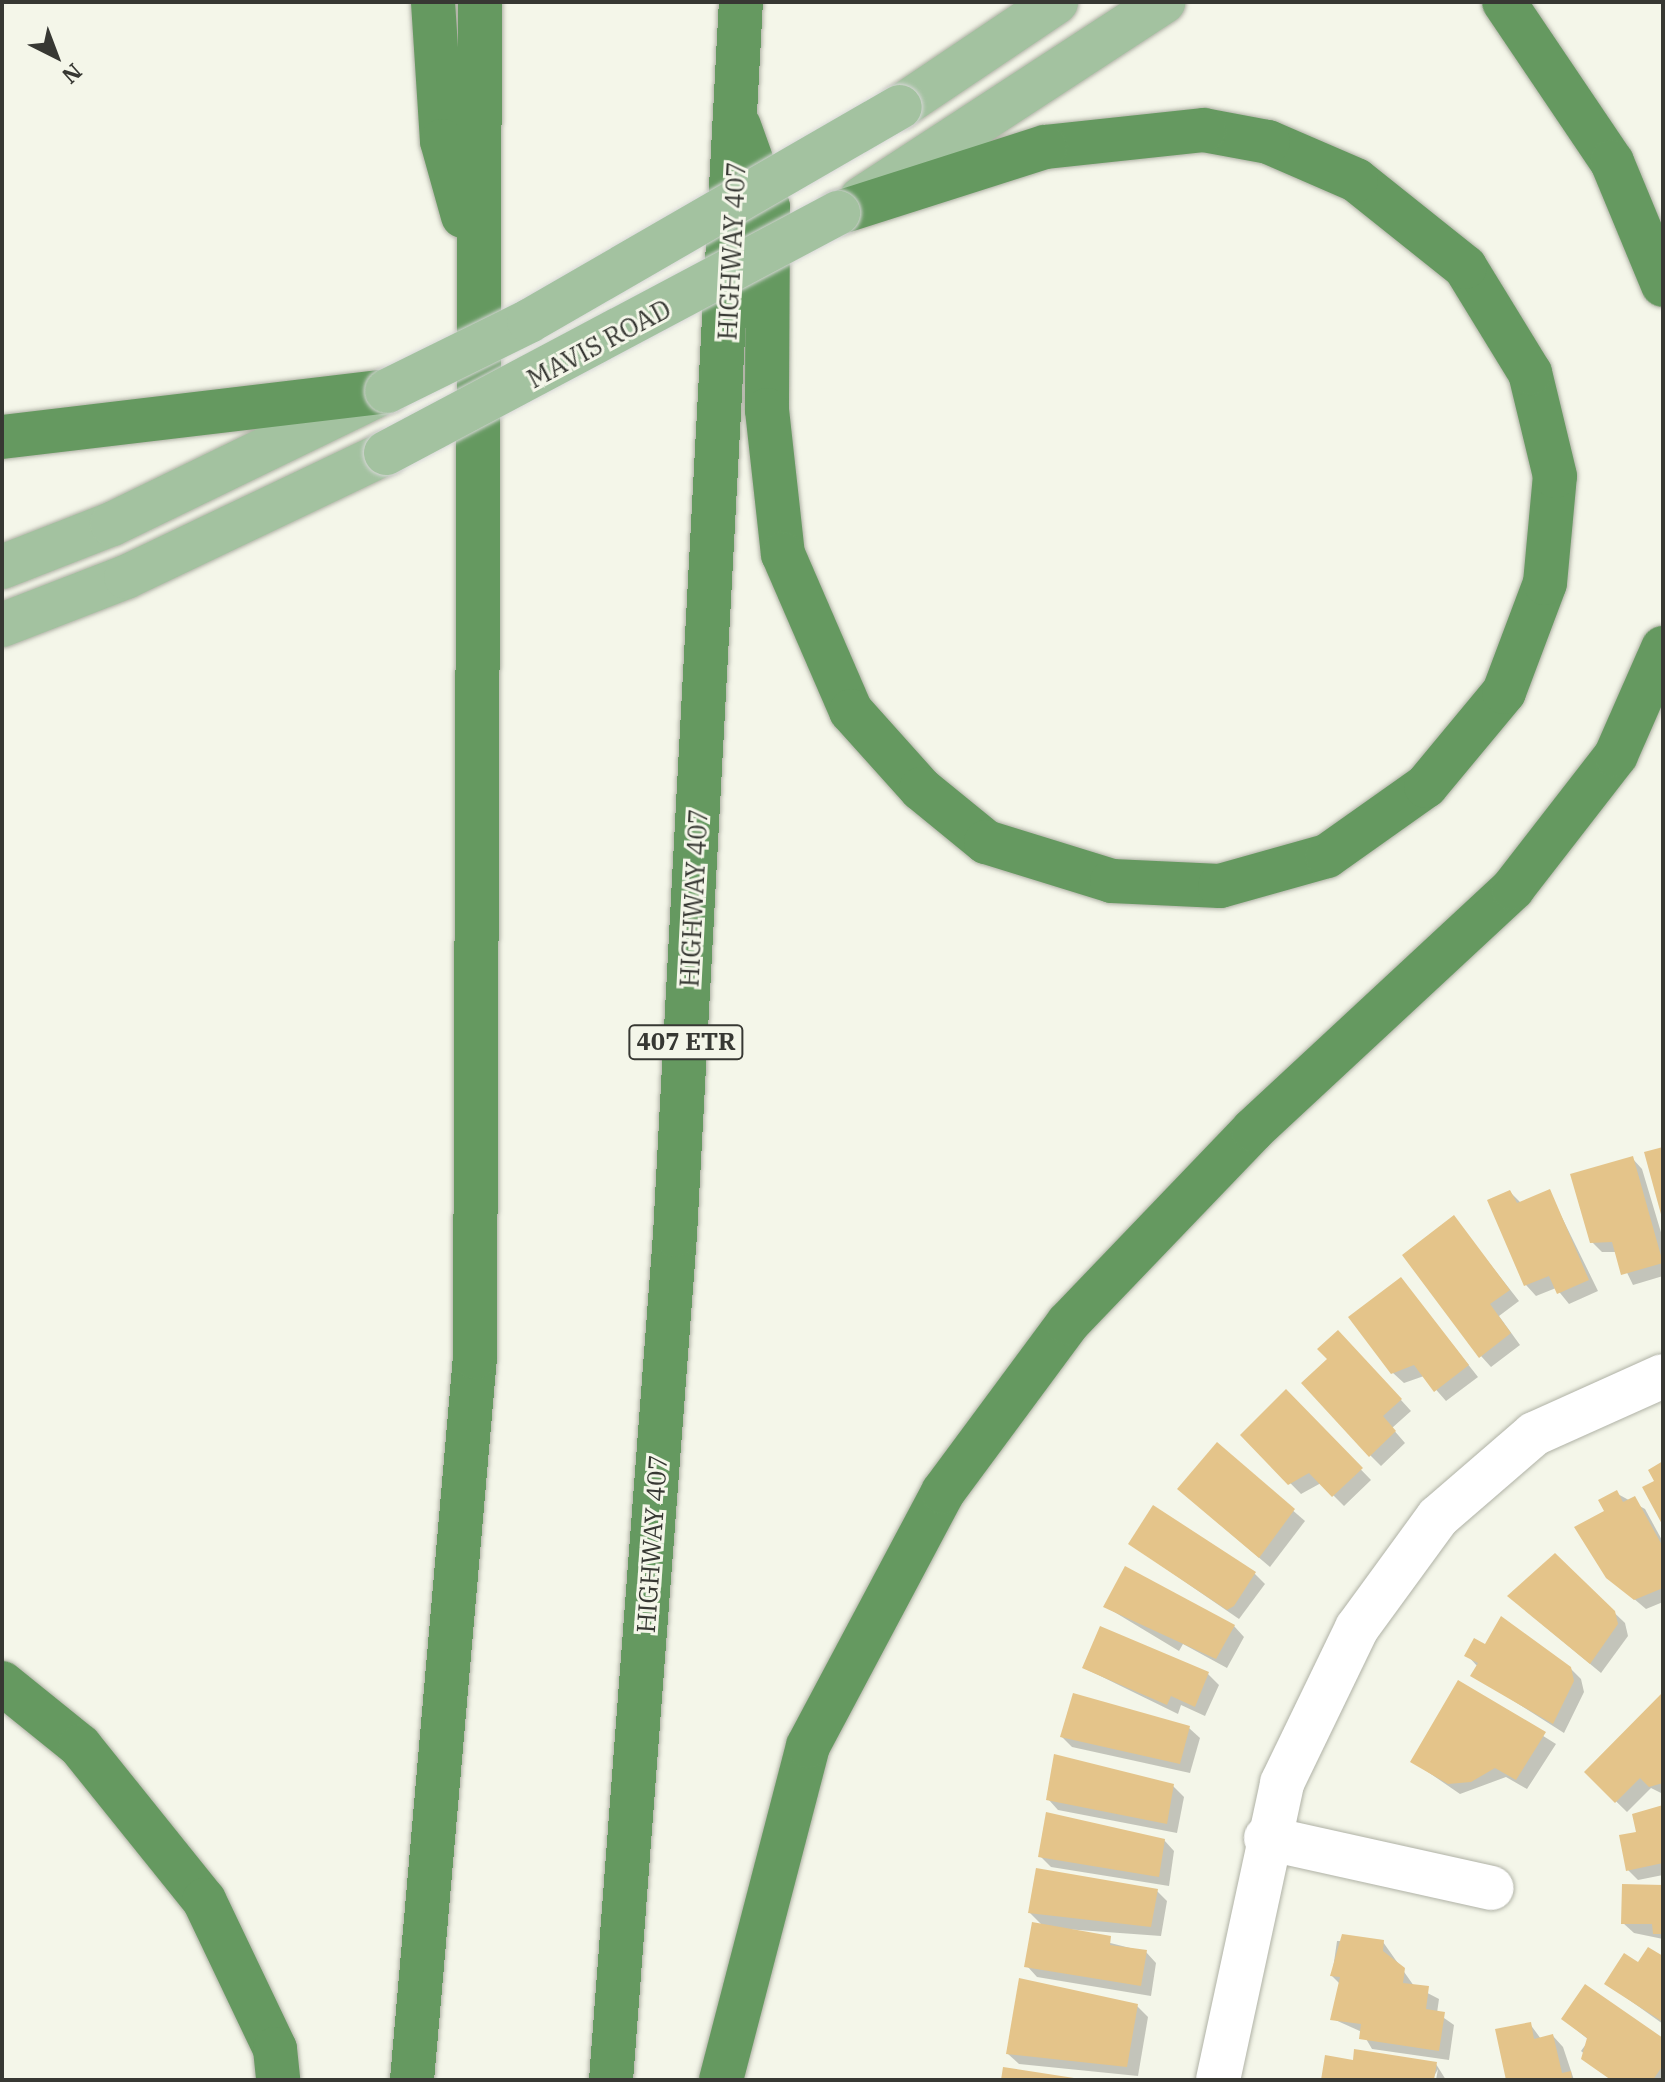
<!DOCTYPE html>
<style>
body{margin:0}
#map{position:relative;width:1665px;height:2082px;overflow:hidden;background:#f4f6e9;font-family:"IBM Plex Serif",serif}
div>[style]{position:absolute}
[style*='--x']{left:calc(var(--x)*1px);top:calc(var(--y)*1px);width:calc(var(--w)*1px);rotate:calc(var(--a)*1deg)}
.shadow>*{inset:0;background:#0003}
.building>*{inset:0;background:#e4c48a}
.roads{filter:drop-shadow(0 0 2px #b0b2a6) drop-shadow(0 0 2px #b0b2a6)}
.minor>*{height:44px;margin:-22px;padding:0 22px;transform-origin:22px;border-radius:22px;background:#fff}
.major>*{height:44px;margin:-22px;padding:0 22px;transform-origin:22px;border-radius:22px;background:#a3c2a0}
.highway>*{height:44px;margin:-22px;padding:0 22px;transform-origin:22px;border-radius:22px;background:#659960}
.bridges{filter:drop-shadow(0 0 2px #d7d7d6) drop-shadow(0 0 2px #d7d7d6)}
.major-bridge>*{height:44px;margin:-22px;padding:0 22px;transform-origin:22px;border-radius:22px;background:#a3c2a0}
span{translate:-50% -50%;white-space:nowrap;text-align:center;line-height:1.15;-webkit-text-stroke:6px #f4f6e9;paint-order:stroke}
.shield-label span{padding:2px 6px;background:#f4f6e9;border:2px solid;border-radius:6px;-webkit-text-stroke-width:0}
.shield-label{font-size:24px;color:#373833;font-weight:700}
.street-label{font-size:26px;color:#373833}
.frame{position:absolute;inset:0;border:4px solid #373833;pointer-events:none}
.north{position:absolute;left:16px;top:16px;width:80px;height:80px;-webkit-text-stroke:6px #f4f6e9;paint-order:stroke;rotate:138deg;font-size:22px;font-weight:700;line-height:32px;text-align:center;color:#373833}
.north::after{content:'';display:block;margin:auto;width:28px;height:36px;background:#373833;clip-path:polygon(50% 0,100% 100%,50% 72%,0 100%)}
</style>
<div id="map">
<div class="shadow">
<div style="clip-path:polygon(1632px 1158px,1642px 1169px,1663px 1239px,1663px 1276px,1633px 1285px,1617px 1252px,1602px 1252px,1592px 1242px)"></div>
<div style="clip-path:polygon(1549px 1191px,1598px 1291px,1569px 1304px,1556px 1288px,1536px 1296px,1526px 1285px,1510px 1192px,1521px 1203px)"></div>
<div style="clip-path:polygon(1454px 1218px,1519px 1301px,1499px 1316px,1520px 1345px,1491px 1367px,1481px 1356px)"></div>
<div style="clip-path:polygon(1401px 1279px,1478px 1377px,1446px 1401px,1424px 1376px,1404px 1383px,1393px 1373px)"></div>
<div style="clip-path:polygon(1349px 1343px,1411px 1411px,1392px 1428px,1405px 1443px,1381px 1466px,1370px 1455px)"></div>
<div style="clip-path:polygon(1286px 1392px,1371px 1480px,1344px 1506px,1321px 1483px,1301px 1494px,1243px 1435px)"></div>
<div style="clip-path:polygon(1217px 1445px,1305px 1521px,1270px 1567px,1190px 1499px)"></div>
<div style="clip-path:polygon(1616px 1493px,1645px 1509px,1663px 1542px,1663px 1602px,1646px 1609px,1613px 1581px,1606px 1512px)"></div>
<div style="clip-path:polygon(1130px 1544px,1255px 1574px,1265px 1584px,1239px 1619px)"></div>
<div style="clip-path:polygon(1555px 1556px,1625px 1623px,1628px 1636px,1601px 1673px,1520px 1606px)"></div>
<div style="clip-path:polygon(1106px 1607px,1234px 1626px,1244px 1637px,1227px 1668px,1183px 1644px,1179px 1651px)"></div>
<div style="clip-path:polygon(1486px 1647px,1570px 1668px,1581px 1679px,1584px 1692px,1564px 1733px,1473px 1675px,1478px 1667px,1467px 1655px)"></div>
<div style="clip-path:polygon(1084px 1668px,1208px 1674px,1219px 1685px,1205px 1716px,1181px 1705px,1178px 1714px)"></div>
<div style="clip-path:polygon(1459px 1683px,1556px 1744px,1527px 1789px,1506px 1777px,1460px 1794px,1412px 1761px)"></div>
<div style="clip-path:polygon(1663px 1695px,1663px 1794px,1651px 1788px,1627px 1812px,1586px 1772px)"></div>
<div style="clip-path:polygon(1189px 1728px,1200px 1738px,1190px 1773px,1072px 1747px,1062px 1737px)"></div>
<div style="clip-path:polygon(1173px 1786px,1184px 1797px,1177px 1833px,1058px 1810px,1048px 1799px)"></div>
<div style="clip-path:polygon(1663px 1805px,1663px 1875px,1638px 1880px,1628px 1870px,1638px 1834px)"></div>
<div style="clip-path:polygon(1164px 1840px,1174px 1851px,1169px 1886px,1051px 1867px,1040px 1856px)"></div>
<div style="clip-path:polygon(1663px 1887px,1663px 1939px,1634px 1933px,1623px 1923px)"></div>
<div style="clip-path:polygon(1157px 1891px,1167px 1901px,1161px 1936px,1051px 1928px,1146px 1952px,1156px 1963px,1151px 1996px,1037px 1977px,1027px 1966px,1043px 1926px,1030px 1913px)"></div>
<div style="clip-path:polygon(1337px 1941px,1383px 1942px,1414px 1986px,1439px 1999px,1437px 2013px,1454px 2025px,1449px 2060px,1372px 2049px,1362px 2032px,1333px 2019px,1340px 1984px,1332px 1976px)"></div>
<div style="clip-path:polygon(1663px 1956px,1663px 2024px,1607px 1984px)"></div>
<div style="clip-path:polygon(1137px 2006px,1148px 2017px,1138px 2076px,1019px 2064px,1008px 2054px)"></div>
<div style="clip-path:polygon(1563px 2019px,1663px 2040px,1663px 2080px,1615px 2080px,1581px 2051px,1589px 2040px)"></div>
<div style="clip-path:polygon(1530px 2024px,1541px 2039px,1553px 2036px,1563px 2047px,1574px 2080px,1508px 2080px)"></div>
<div style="clip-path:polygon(1354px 2062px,1436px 2064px,1446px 2080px,1436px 2080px,1438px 2069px,1432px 2080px,1323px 2080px)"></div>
</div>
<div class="building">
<div style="clip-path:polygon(1663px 1147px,1663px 1218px,1662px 1218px,1644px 1152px)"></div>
<div style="clip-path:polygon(1633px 1156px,1663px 1263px,1621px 1275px,1612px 1242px,1590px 1243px,1570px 1174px)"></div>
<div style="clip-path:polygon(1550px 1189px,1589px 1280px,1557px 1294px,1549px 1276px,1524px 1286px,1487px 1200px,1510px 1190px,1517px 1203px)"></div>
<div style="clip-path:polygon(1454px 1215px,1510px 1290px,1490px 1304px,1511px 1333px,1479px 1358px,1402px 1255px)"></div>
<div style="clip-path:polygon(1401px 1277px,1469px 1365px,1434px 1392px,1414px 1365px,1391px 1374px,1348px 1317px)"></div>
<div style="clip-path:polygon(1338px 1330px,1402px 1399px,1383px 1416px,1396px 1431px,1369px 1457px,1301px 1383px,1327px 1359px,1317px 1349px)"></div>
<div style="clip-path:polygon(1286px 1389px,1363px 1468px,1332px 1497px,1309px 1473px,1288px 1485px,1240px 1435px)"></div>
<div style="clip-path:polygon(1217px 1442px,1295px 1509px,1259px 1558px,1177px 1489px)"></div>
<div style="clip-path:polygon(1663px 1461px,1663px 1526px,1642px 1487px,1654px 1481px,1648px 1470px)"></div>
<div style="clip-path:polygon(1617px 1490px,1623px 1502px,1635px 1496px,1663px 1547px,1663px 1588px,1634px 1600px,1606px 1578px,1574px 1527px,1604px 1511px,1598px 1500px)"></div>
<div style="clip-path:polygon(1153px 1505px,1256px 1572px,1234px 1606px,1227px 1610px,1128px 1544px)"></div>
<div style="clip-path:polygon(1555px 1553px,1615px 1611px,1618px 1624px,1590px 1664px,1507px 1596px)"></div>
<div style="clip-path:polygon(1125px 1566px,1235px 1625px,1216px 1659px,1103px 1607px)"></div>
<div style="clip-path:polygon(1501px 1616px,1571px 1667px,1574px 1681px,1553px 1724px,1470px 1676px,1478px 1663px,1464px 1656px,1474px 1638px,1485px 1644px)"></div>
<div style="clip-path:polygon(1100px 1626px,1209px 1672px,1195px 1707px,1171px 1696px,1167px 1705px,1082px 1668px)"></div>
<div style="clip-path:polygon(1458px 1680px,1546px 1732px,1516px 1780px,1495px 1768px,1471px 1782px,1448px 1784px,1410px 1762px)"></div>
<div style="clip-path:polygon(1663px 1692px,1663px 1783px,1649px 1787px,1640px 1778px,1615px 1803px,1584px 1772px)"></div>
<div style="clip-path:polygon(1073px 1693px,1190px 1726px,1180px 1764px,1060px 1737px)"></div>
<div style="clip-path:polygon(1054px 1754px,1174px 1784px,1167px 1824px,1046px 1800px)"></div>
<div style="clip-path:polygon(1663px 1805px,1663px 1863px,1626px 1871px,1619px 1835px,1636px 1832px,1632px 1814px)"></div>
<div style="clip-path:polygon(1046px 1812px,1165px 1839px,1159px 1877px,1038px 1857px)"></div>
<div style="clip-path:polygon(1036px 1868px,1158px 1889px,1151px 1927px,1028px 1913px)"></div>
<div style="clip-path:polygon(1622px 1884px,1663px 1885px,1663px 1934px,1653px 1934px,1652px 1924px,1621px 1924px)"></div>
<div style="clip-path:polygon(1032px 1922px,1111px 1936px,1110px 1945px,1147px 1950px,1141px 1986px,1024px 1967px)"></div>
<div style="clip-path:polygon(1342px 1934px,1384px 1940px,1383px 1951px,1405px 1968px,1403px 1983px,1429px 1986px,1426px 2009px,1445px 2012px,1439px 2051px,1359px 2039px,1361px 2024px,1330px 2020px,1340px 1977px,1330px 1976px)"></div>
<div style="clip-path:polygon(1648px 1947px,1663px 1956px,1663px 2022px,1604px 1984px,1624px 1953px,1638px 1962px)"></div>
<div style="clip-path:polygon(1019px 1978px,1138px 2004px,1127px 2067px,1006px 2054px)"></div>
<div style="clip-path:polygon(1585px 1984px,1663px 2038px,1663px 2065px,1653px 2080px,1611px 2080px,1581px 2059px,1587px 2038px,1561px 2019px)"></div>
<div style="clip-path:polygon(1531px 2022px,1534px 2039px,1553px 2034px,1562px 2073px,1571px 2071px,1572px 2080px,1506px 2080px,1495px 2029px)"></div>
<div style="clip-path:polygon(1354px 2049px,1437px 2062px,1434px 2080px,1321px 2080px,1325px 2055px,1353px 2060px)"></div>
<div style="clip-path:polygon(1003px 2067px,1074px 2078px,1074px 2080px,1001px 2080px)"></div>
</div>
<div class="roads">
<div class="minor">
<div style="--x:1266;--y:1838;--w:231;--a:12.5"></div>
<div style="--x:1218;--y:2080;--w:304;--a:-77.8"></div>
<div style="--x:1282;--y:1783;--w:172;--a:-64.2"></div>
<div style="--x:1357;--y:1628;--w:137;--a:-53.9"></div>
<div style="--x:1438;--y:1517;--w:127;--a:-40.8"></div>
<div style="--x:1534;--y:1434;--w:141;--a:-24.2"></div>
</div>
<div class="major">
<div style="--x:900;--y:107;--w:188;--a:-33.9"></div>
<div style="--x:861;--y:199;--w:361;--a:-33.1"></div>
<div style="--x:2;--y:567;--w:118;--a:-21.4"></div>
<div style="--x:112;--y:524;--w:296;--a:-25.9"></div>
<div style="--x:2;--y:625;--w:133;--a:-21.2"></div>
<div style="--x:126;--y:577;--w:288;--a:-25.5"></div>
</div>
<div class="highway">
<div style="--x:433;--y:2;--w:139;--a:86.3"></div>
<div style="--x:442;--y:141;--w:78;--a:74.4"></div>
<div style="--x:1504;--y:2;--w:193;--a:56"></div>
<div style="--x:1612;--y:162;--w:133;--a:67.5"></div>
<div style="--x:739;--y:126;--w:86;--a:70.3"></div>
<div style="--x:768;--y:207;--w:203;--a:90.3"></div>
<div style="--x:767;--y:410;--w:145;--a:83.7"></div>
<div style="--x:783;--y:554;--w:171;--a:66.6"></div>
<div style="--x:851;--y:711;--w:105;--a:48.1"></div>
<div style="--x:921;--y:789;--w:84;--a:39.2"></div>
<div style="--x:986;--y:842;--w:132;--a:17.2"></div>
<div style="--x:1112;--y:881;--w:108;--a:2.7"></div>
<div style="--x:1220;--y:886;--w:111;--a:-15.7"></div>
<div style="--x:1327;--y:856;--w:121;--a:-35.3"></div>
<div style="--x:1426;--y:786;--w:122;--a:-50.3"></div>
<div style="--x:1504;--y:692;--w:116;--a:-69.4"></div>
<div style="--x:1545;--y:583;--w:107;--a:-84.7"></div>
<div style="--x:1555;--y:476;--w:106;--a:-103.6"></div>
<div style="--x:1530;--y:373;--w:124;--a:-121.5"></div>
<div style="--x:1465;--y:267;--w:139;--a:-141.4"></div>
<div style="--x:1356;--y:180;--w:96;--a:-156.6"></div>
<div style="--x:1268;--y:142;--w:65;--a:-169.4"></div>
<div style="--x:1204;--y:130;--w:160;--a:173.9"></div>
<div style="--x:1045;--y:147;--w:217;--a:162.3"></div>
<div style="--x:2;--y:437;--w:388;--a:-6.8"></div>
<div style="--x:2;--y:1683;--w:100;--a:38.9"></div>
<div style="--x:80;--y:1746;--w:198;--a:51.2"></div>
<div style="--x:204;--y:1900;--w:165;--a:64.5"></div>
<div style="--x:275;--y:2049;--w:31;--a:84"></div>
<div style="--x:412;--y:2080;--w:726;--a:-85.02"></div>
<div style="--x:475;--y:1357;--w:1355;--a:-89.79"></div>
<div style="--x:611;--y:2080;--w:847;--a:-85.67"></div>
<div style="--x:675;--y:1235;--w:1235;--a:-86.94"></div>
<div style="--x:721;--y:2080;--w:345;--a:-75.4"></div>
<div style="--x:808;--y:1746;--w:288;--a:-62"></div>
<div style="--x:943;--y:1492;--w:210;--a:-53.5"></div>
<div style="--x:1068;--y:1323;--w:267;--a:-46.2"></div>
<div style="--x:1253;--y:1130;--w:355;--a:-42.9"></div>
<div style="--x:1513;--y:888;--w:168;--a:-52.2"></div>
<div style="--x:1616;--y:755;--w:117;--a:-66.3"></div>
</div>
</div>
<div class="bridges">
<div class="major-bridge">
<div style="--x:387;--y:391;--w:158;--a:-26.2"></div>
<div style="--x:529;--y:321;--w:428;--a:-30"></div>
<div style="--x:386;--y:453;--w:512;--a:-27.97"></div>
</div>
</div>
<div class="shield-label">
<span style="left:686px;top:1042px">407 ETR</span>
</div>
<div class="street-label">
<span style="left:732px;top:251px;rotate:-87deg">HIGHWAY 407</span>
<span style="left:599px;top:344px;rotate:-28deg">MAVIS ROAD</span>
<span style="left:694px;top:898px;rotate:-87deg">HIGHWAY 407</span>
<span style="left:652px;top:1544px;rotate:-86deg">HIGHWAY 407</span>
</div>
<div class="frame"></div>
<div class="north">N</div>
</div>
